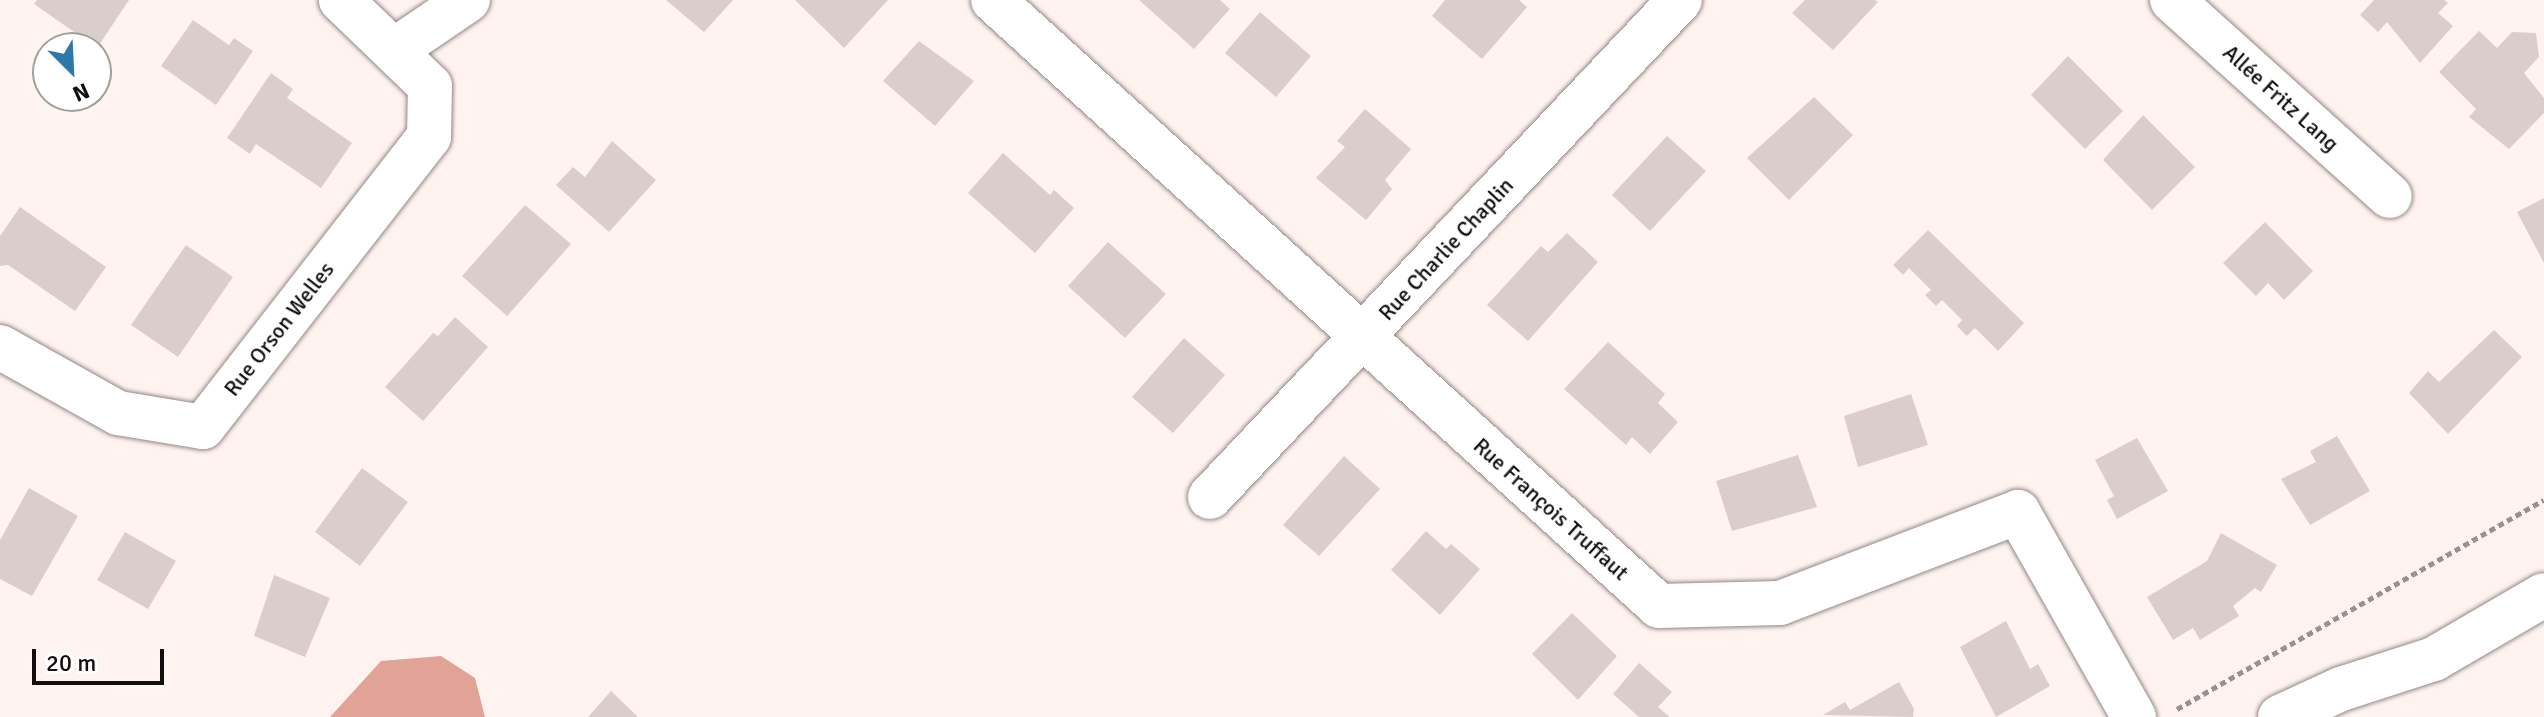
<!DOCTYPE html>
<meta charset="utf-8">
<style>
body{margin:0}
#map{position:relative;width:2544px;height:717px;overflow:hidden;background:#fff3f0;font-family:Signika,sans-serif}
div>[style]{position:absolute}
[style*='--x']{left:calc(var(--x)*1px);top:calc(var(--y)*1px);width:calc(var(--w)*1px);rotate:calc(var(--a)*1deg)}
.water>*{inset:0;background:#e1a396}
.building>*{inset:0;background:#dacecc}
.path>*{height:5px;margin-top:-2.5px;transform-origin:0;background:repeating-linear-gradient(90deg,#9a918f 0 6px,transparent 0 10px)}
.roads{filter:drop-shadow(0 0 2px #938886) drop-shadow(0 0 2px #938886)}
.street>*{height:44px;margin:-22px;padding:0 22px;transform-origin:22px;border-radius:22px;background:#fff}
span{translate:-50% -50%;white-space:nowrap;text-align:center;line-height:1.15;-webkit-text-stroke:7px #fff;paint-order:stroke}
.street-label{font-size:22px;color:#120e0d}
.north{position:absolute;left:32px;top:32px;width:80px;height:80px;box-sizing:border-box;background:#fff;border:2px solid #a09f9e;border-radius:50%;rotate:156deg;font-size:22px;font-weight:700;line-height:32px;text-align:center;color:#120e0d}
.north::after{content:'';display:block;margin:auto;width:28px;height:36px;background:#2b78ab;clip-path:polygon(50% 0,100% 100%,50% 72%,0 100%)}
.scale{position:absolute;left:32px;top:649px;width:132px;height:36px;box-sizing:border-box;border:4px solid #120e0d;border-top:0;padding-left:10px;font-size:24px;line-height:28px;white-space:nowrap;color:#120e0d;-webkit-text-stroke:6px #fff;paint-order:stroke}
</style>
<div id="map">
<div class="water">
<div style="clip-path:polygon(441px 656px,475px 678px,485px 717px,330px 717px,381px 661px)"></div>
</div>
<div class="building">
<div style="clip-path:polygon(37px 0,129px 0,97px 48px,71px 42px,77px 34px,34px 4px)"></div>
<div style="clip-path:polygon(666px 0,733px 0,704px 32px)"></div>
<div style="clip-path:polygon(795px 0,888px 0,844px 48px)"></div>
<div style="clip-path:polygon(1139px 0,1220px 0,1230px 9px,1194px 49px)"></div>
<div style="clip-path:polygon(1445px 0,1519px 0,1527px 7px,1482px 59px,1432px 16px)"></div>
<div style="clip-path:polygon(1805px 0,1875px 0,1878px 2px,1833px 50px,1792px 13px)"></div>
<div style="clip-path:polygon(2374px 0,2444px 0,2448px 3px,2438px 13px,2453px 26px,2420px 63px,2387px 22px,2378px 32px,2360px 15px)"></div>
<div style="clip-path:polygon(1260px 12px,1311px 56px,1276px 97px,1225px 53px)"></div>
<div style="clip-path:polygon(193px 20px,229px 45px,234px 38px,253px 51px,216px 105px,161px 66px)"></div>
<div style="clip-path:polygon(2479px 31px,2497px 48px,2512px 32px,2536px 33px,2539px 57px,2524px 73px,2544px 98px,2544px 113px,2509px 149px,2469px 117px,2476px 109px,2439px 72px)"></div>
<div style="clip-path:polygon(919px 41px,974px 81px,935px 126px,883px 81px)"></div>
<div style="clip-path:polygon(2068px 56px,2123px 111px,2085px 149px,2031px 95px)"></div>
<div style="clip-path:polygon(271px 73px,293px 89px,287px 98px,352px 143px,321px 188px,256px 144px,250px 154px,227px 138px)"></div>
<div style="clip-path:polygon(1814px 97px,1853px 135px,1789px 200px,1747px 158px)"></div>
<div style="clip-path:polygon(1365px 109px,1411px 149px,1385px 180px,1392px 189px,1366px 220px,1316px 178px,1345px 147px,1337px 141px)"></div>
<div style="clip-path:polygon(2143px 115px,2195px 167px,2152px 210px,2103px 160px)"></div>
<div style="clip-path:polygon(1667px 136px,1706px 171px,1650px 231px,1612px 195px)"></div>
<div style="clip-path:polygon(612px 141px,656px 180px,609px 232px,556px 185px,573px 167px,585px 177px)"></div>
<div style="clip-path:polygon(1003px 153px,1050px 195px,1054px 190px,1074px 208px,1035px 253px,968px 193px)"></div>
<div style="clip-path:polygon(2544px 198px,2544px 263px,2517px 212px)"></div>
<div style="clip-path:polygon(525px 205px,571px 244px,507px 316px,462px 276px)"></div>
<div style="clip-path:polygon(20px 207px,106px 267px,75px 311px,8px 265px,0 266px,0 236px)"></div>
<div style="clip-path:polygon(2265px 222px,2313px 271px,2284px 300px,2268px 283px,2256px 296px,2223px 263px)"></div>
<div style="clip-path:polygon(1928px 230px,2024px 323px,1998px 351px,1975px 328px,1967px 336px,1957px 326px,1962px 320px,1942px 300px,1936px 306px,1925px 295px,1931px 290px,1909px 268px,1903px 275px,1893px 265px)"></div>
<div style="clip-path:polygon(1567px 233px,1598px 262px,1528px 341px,1487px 305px,1541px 246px,1548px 252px)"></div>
<div style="clip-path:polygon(1108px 242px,1166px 294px,1125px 338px,1068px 286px)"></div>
<div style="clip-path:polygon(186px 245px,233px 277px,178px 357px,131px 325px)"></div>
<div style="clip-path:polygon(455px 317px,488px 347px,423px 421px,385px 387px,433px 333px,438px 336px)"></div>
<div style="clip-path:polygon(2494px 330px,2522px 357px,2448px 434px,2409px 393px,2428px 371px,2439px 382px)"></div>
<div style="clip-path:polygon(1184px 338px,1225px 375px,1173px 433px,1132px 397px)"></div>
<div style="clip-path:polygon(1608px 342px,1665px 394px,1658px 403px,1678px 422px,1650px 454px,1632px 437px,1626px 445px,1564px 389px)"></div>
<div style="clip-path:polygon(1911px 394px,1928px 445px,1858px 467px,1844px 416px)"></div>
<div style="clip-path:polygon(2337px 436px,2370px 491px,2310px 525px,2281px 479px,2316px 462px,2310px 451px)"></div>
<div style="clip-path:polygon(2137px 438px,2168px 491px,2117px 519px,2107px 500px,2114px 496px,2095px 460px)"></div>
<div style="clip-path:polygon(1798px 455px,1817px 507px,1732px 531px,1716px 481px)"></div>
<div style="clip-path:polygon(1344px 456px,1380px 489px,1319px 556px,1283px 525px)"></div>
<div style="clip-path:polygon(362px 468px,408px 502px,360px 566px,315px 532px)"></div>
<div style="clip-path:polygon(29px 488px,78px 516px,32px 596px,0 579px,0 540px)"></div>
<div style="clip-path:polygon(1426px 531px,1446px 549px,1451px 544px,1480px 569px,1440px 615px,1391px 570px)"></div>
<div style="clip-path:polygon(125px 532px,176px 561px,148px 609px,97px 580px)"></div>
<div style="clip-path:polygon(2221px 533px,2277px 565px,2261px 592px,2255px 588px,2233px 606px,2239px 616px,2200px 640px,2193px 628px,2173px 640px,2147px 597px,2207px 561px)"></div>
<div style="clip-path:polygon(274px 575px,330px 598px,305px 657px,254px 636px)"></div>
<div style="clip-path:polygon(1572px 613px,1617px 656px,1578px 700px,1532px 654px)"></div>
<div style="clip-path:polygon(2006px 621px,2030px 669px,2038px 664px,2050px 686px,1996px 717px,1960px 647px)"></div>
<div style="clip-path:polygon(1639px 663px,1672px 692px,1658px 707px,1670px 717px,1639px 717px,1613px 694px)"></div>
<div style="clip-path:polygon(1899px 682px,1914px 709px,1913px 717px,1823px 715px,1845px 702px,1850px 710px)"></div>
<div style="clip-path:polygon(611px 691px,638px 717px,588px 717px)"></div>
</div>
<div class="path">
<div style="--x:2177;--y:709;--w:422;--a:-29.7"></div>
</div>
<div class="roads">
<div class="street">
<div style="--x:993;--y:0;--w:900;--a:42.3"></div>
<div style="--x:1659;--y:606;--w:121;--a:-1.4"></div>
<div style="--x:1780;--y:603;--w:255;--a:-20.9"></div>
<div style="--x:2018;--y:512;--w:236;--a:60.5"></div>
<div style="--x:2172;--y:0;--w:293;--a:42"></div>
<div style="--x:396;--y:49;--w:87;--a:-34.2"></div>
<div style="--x:0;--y:347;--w:135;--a:29.2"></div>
<div style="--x:118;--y:413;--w:86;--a:9.4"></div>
<div style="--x:203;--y:427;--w:368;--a:-52.1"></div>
<div style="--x:429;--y:137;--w:51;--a:-88.9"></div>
<div style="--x:430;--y:86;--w:124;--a:-136"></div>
<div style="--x:1210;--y:497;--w:684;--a:-46.6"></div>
<div style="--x:2280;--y:717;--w:67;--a:-24.7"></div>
<div style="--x:2341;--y:689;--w:98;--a:-17.9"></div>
<div style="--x:2434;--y:659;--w:127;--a:-30.2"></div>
</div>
</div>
<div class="street-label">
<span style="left:2281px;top:98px;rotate:42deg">Allée Fritz Lang</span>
<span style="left:1446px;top:249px;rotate:-47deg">Rue Charlie Chaplin</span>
<span style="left:279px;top:329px;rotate:-52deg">Rue Orson Welles</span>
<span style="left:1551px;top:509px;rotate:42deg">Rue François Truffaut</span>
</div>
<div class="north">N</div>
<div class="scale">20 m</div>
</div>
